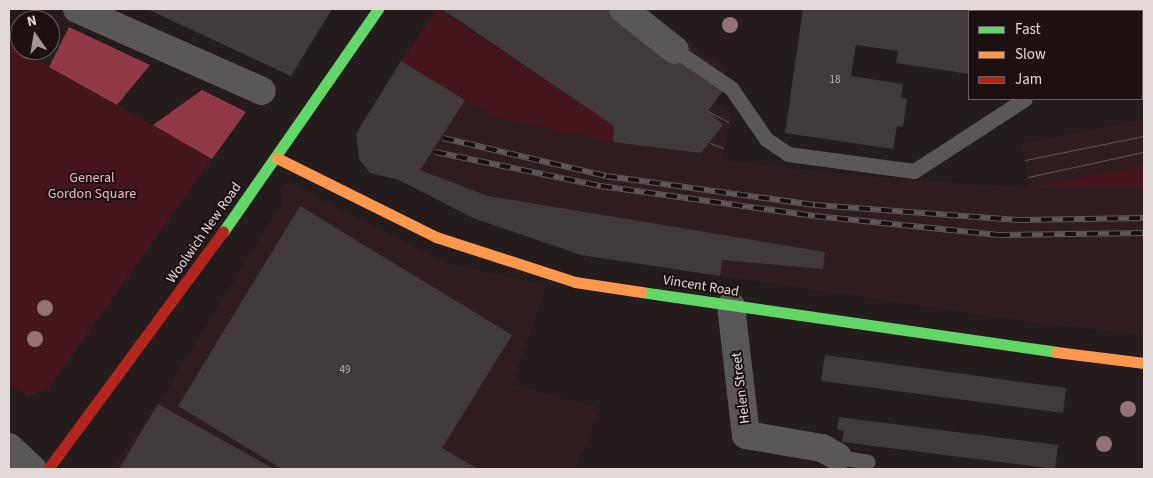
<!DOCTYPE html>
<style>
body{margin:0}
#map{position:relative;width:1153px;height:478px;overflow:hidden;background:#241c1d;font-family:"Source Sans 3",sans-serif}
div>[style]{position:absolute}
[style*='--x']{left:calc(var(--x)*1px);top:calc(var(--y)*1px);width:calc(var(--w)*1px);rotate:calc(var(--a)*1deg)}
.built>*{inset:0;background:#301d1f}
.green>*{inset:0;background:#46161e}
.water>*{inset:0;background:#913947}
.building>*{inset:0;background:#403a3b}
.lane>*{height:15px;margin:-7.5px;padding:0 7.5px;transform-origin:7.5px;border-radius:7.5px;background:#5a5757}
.street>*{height:28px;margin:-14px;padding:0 14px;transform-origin:14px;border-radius:14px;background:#5a5757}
.fast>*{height:11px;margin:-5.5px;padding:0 5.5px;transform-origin:5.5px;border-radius:5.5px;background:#63d668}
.slow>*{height:11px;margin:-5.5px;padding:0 5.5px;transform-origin:5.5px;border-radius:5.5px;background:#ff974d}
.jam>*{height:11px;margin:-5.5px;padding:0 5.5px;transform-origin:5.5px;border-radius:5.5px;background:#b3261e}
.tram>*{height:1px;margin:-0.5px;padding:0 0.5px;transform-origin:0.5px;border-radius:0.5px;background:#5d5858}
.rail>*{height:5.5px;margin-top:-2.75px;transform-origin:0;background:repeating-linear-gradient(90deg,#1d1011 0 11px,#5d5858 0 22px);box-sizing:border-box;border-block:1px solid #5d5858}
.trees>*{width:16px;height:16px;margin:-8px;border-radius:50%;background:#947276}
span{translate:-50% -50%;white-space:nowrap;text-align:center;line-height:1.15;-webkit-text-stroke:4px #1d1011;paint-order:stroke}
.number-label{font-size:11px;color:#bab1b2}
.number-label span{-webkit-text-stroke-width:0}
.park-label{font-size:14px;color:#f0b9be}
.street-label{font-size:14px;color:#e3d9d9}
.frame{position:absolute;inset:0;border:10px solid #e3d9d9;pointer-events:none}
.legend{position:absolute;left:968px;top:10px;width:175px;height:90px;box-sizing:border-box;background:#1d1011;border:1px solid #6c6061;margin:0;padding:6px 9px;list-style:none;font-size:15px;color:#e3d9d9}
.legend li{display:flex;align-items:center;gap:10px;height:25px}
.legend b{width:25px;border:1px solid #6c6061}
.north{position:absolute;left:10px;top:10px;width:50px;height:50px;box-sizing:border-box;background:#1d1011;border:1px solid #6c6061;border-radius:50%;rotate:347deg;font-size:14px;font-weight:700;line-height:20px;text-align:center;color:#e3d9d9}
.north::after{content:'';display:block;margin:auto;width:18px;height:22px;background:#a09797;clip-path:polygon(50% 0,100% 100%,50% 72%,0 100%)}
</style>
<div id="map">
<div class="built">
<div style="clip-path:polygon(438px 9px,641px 9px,728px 70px,718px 88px,723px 91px,715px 102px,732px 112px,722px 160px,851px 175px,1030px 188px,1021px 144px,1144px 119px,1144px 335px,1030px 322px,581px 255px,473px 218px,399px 180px,370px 173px,357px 151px,360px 124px)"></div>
<div style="clip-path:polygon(288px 181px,445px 263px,547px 285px,512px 384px,601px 408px,575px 469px,110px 469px,158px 404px,281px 204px,280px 188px)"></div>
</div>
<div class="green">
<div style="clip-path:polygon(438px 9px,614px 126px,613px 142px,495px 117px,401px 61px)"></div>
<div style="clip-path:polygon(9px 43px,212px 159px,48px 389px,28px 396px,9px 385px)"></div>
<div style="clip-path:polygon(1144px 165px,1144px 188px,1030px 188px)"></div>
</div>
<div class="water">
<div style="clip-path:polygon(69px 27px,150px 65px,117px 105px,49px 67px)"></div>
<div style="clip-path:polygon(202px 90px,246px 112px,212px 159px,153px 125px)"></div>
</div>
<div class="building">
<div style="clip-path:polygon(147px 9px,332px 9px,291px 76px)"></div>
<div style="clip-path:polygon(442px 9px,607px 9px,723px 91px,708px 111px,723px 125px,701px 153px,613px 142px,614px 126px)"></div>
<div style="clip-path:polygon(803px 9px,997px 9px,969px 11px,969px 74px,896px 63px,898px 51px,856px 45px,851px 76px,903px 84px,901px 97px,907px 99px,903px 127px,897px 126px,893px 149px,785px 133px)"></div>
<div style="clip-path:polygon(1025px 9px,1058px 9px,1025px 11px)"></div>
<div style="clip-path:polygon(1071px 9px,1104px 9px,1071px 11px)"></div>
<div style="clip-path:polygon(1113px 9px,1144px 9px,1143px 28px,1142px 11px)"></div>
<div style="clip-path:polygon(401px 61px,465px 100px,420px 170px,488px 196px,825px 252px,823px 269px,722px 260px,720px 276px,581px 255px,473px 218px,399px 180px,370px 173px,359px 159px,356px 134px)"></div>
<div style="clip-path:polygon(300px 206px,512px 335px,442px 448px,478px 469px,282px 469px,178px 406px)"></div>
<div style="clip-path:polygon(825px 355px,1066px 388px,1063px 413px,821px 381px)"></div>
<div style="clip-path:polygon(158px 404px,274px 469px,119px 469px)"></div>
<div style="clip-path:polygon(839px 417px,1058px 445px,1055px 469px,842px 442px,844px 431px,837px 430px)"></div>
</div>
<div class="lane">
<div style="--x:675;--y:50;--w:68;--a:34.2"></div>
<div style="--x:731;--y:88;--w:62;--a:55.5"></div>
<div style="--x:766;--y:139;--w:27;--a:34"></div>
<div style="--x:788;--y:154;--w:127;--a:7.7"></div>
<div style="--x:914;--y:171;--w:132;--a:-33"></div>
<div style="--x:1142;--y:83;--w:2;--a:0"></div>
<div style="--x:838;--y:457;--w:30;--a:9"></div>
</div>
<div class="street">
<div style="--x:77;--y:9;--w:202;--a:23.9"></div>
<div style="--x:623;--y:9;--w:66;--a:38.3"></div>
<div style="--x:731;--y:306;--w:130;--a:83.4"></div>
<div style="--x:746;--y:435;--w:77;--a:9.7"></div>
<div style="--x:822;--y:448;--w:18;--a:29"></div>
<div style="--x:9;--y:447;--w:33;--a:43"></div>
</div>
<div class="fast">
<div style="--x:223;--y:232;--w:272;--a:-55.2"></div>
<div style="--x:641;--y:292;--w:419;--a:8.2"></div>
</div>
<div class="slow">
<div style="--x:277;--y:158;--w:178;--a:26.4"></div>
<div style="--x:436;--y:237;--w:146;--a:17.9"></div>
<div style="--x:575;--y:282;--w:67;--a:8.6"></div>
<div style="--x:1056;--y:352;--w:89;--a:7.1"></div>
</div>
<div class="jam">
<div style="--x:48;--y:469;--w:295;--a:-53.6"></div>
</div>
<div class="tram">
<div style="--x:708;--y:111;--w:23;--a:29"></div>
<div style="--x:710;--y:143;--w:14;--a:21"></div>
<div style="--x:1025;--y:160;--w:121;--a:-11.4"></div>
<div style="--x:1028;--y:177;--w:119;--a:-12.2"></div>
</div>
<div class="rail">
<div style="--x:443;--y:138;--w:167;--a:13.1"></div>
<div style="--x:606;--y:176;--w:211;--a:7.9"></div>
<div style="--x:815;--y:205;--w:205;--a:4.2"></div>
<div style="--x:1019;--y:220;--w:125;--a:-0.9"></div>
<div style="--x:435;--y:152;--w:169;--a:11.6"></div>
<div style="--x:601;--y:186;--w:216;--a:8"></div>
<div style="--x:815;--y:216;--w:185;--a:5.9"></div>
<div style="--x:999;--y:235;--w:145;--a:-0.8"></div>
</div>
<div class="trees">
<div style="left:730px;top:25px"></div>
<div style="left:45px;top:308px"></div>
<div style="left:35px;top:339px"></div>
<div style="left:1128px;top:409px"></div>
<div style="left:1104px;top:444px"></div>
</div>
<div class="number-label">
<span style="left:835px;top:80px">18</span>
<span style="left:345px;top:370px">49</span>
</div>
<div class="park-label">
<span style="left:92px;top:186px">General<br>Gordon Square</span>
</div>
<div class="street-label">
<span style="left:204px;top:233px;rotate:-55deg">Woolwich New Road</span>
<span style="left:701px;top:286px;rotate:9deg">Vincent Road</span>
<span style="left:741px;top:388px;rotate:-97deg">Helen Street</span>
</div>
<div class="frame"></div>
<ul class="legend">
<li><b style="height:6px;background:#63d668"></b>Fast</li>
<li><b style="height:6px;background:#ff974d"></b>Slow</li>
<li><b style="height:6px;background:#b3261e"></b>Jam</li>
</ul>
<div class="north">N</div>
</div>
